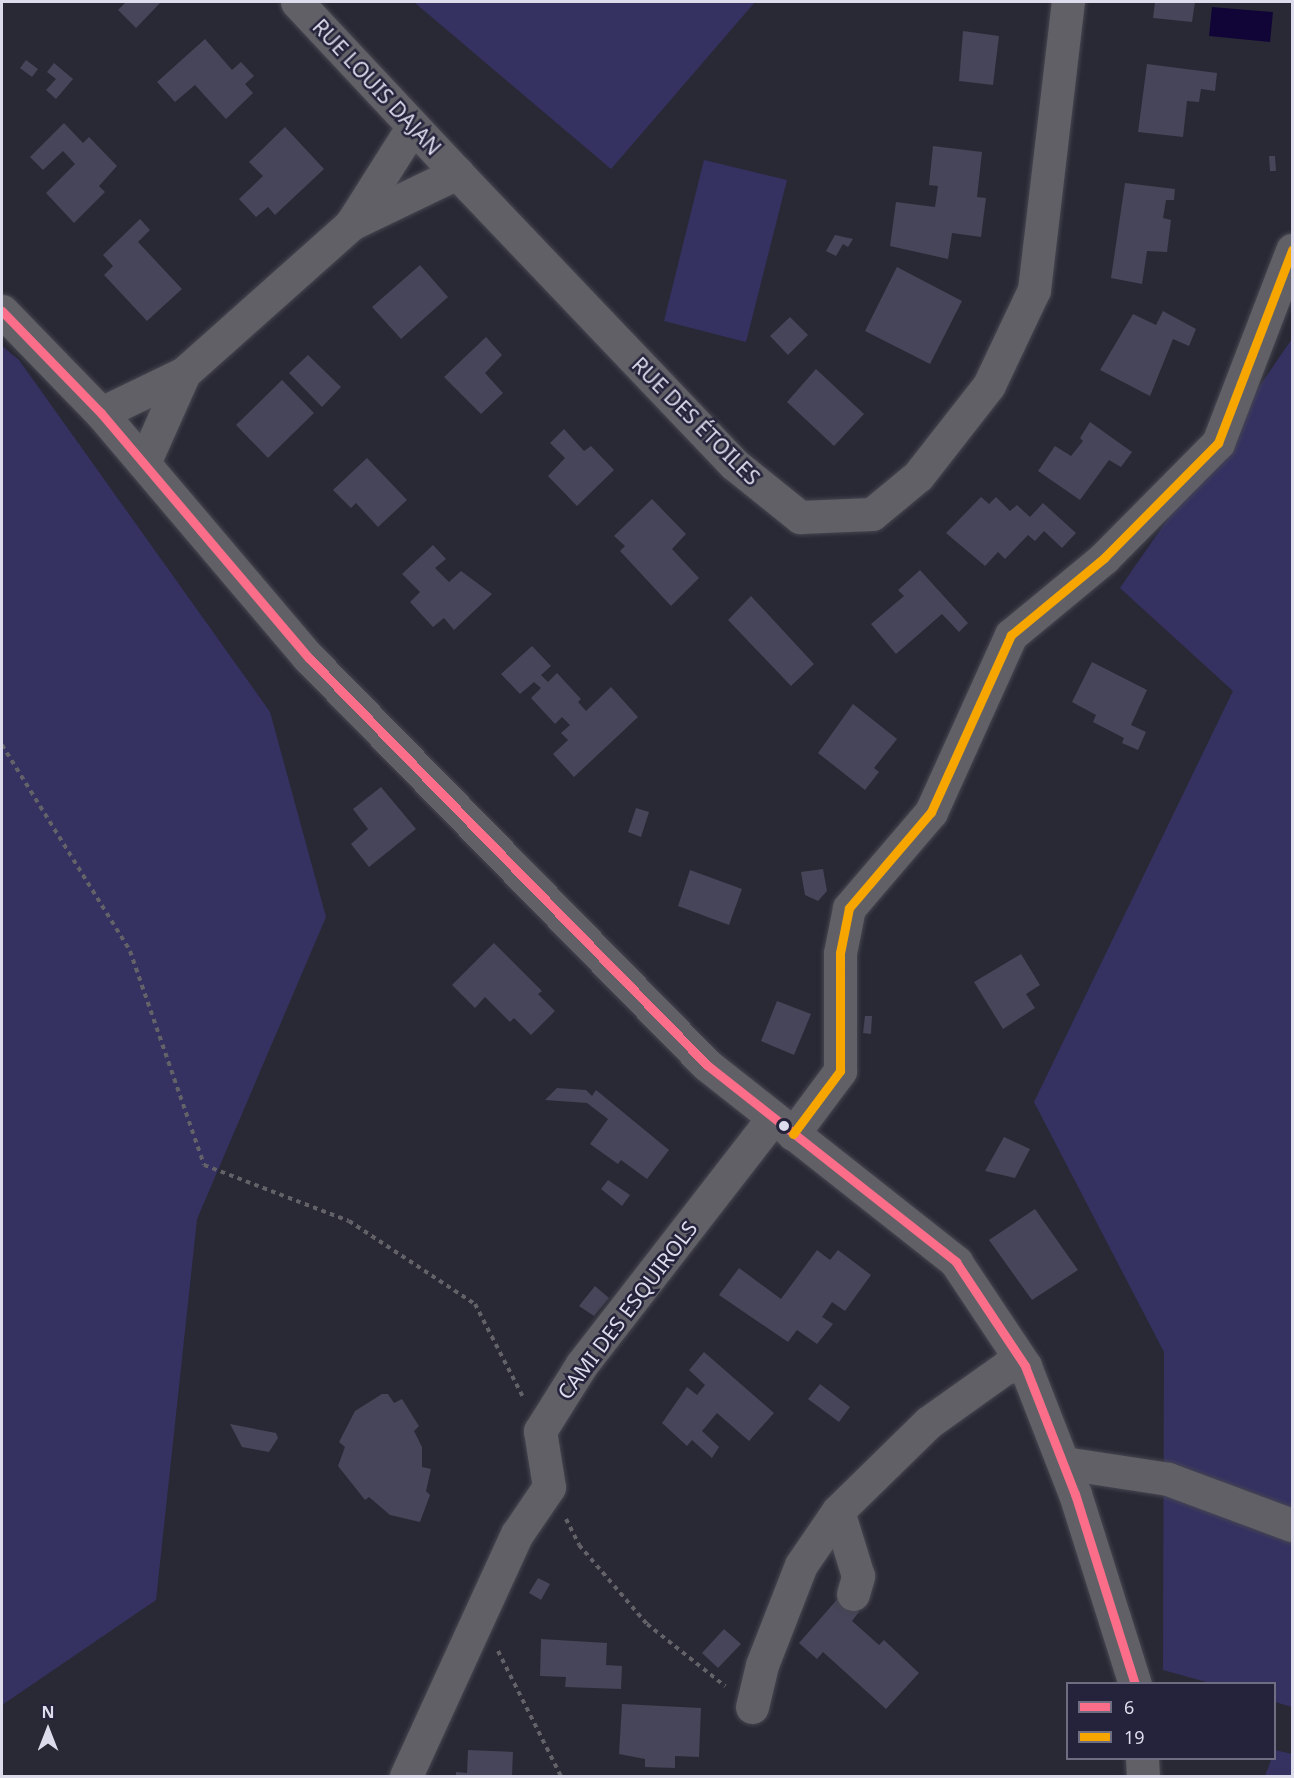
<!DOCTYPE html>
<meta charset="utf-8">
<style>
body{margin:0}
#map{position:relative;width:1294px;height:1778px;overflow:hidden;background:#292935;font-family:"Noto Sans",sans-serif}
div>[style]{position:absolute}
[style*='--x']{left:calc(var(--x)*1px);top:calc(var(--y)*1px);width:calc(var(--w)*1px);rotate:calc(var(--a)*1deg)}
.green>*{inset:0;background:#353262}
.water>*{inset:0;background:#110537}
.building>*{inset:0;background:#464559}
.path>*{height:4px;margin-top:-2px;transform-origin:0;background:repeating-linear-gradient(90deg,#636269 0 4.5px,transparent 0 9px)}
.roads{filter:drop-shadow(0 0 2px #464651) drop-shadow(0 0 2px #464651)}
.minor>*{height:33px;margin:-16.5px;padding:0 16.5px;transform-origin:16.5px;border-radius:16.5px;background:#606066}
.bus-1>*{height:9px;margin:-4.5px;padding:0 4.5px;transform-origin:4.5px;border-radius:4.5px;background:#fb6d88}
.bus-2>*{height:9px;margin:-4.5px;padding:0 4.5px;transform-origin:4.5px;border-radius:4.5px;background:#f7a600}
.dots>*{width:16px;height:16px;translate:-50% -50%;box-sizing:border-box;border:3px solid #24233b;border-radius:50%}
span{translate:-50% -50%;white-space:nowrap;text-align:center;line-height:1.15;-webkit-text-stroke:5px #24233b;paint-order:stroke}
.street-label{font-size:21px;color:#dcdcec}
.frame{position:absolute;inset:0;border:3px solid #dcdcec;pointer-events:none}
.legend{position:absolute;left:1066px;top:1682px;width:210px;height:78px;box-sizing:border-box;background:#24233b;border:2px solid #6e6d82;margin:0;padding:8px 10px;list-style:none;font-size:18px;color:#dcdcec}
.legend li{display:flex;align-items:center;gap:12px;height:30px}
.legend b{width:30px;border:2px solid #6e6d82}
.north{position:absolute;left:18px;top:1700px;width:60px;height:60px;-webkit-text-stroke:4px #24233b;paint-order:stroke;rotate:0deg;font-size:16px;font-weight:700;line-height:24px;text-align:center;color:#dcdcec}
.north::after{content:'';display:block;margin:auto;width:21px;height:27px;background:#dcdcec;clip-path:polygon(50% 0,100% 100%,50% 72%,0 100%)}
</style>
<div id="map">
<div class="green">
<div style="clip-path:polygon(414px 2px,755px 2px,611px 169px)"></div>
<div style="clip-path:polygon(704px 160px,787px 180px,746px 342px,664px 321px)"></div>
<div style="clip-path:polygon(1292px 339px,1292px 1707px,1275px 1702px,1274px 1684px,1210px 1683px,1163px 1670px,1164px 1352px,1034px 1102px,1233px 691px,1120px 588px)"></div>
<div style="clip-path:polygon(2px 346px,19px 360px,270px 712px,326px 917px,197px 1219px,156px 1600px,2px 1705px)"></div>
<div style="clip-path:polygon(1275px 1750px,1292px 1754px,1292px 1776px,1265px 1776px)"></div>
</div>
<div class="water">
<div style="clip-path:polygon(1212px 7px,1273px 12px,1270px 42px,1209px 36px)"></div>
</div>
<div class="building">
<div style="clip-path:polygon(126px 2px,161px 2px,136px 28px,118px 10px)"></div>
<div style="clip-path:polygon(1155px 2px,1195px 2px,1192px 22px,1153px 18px)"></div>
<div style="clip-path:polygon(963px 31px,999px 36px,993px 85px,959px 81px)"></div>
<div style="clip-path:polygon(205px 39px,232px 70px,241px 62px,254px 76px,245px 84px,253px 93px,226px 119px,195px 85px,175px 102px,157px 82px)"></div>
<div style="clip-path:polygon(26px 60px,38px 69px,32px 77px,20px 68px)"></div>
<div style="clip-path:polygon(54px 63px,73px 79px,56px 99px,46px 90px,56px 79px,47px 72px)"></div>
<div style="clip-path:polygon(1147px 64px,1217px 73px,1215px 91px,1201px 89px,1199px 102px,1187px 101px,1183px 137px,1138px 132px)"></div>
<div style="clip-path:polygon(64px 123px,83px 143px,89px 137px,117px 166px,99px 186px,105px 192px,74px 223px,46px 193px,75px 164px,63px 151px,43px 170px,30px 157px)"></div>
<div style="clip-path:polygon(285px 127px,324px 169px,275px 215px,268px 207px,256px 217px,239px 199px,263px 176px,249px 162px)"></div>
<div style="clip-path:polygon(933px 146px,982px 152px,977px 197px,986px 198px,981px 237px,952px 233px,948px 259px,890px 246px,896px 202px,935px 207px,938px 186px,929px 185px)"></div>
<div style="clip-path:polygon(1269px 156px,1275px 156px,1276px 171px,1270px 171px)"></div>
<div style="clip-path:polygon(1125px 183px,1175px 189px,1174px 200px,1166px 200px,1163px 218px,1171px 220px,1167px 252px,1147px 251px,1142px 284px,1111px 278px)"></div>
<div style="clip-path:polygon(140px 219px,150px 230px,138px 242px,182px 289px,147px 321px,104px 275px,113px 266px,103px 255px)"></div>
<div style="clip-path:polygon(835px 235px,853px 239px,848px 247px,843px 244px,836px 256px,826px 251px)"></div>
<div style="clip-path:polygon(420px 265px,448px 297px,401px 339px,372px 307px)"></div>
<div style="clip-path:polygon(897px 267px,962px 301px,930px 364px,865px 331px)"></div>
<div style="clip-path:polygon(1163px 311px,1196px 329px,1189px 346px,1173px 339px,1150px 396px,1100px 370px,1133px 314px,1156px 325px)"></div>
<div style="clip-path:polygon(790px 317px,808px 335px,788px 355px,770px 336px)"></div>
<div style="clip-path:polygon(486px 337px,502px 355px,485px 373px,503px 393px,481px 414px,444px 377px)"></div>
<div style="clip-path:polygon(308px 355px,341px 387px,322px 407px,289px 373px)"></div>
<div style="clip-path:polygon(816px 369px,864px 414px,834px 446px,787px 402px)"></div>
<div style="clip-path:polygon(282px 380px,314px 413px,268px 458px,236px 425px)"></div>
<div style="clip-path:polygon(1090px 422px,1132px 452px,1121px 467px,1109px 460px,1080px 500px,1038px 471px,1055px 446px,1071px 456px,1083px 441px,1080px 438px)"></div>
<div style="clip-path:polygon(564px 429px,584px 451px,591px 446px,614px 470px,577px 506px,548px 476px,565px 458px,550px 443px)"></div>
<div style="clip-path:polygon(367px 458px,407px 500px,378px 527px,356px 503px,351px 508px,333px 490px)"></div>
<div style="clip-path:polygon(981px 497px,989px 504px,996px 497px,1010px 511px,1017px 505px,1030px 517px,1043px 503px,1076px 533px,1062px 548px,1044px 531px,1035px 541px,1028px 535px,1005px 559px,998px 552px,985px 566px,946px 533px)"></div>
<div style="clip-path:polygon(652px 499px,686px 534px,672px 549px,699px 578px,671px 606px,620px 551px,625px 546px,614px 536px)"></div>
<div style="clip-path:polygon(433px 545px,446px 559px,435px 568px,449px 582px,461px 571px,492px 594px,454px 630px,444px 618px,433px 627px,410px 602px,420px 592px,402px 574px)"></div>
<div style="clip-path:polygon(920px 570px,968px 623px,959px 632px,942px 614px,896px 654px,871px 624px,904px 596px,898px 590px)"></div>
<div style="clip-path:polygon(751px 596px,814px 664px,791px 686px,728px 620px)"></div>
<div style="clip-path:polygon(532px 646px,551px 666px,541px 675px,548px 682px,557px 673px,581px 699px,578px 702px,586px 711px,611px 687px,638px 717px,574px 777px,553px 754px,568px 740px,561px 733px,570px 725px,562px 717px,555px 724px,531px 698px,541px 688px,534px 682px,520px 694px,501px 674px)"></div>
<div style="clip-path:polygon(1092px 662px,1147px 690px,1131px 725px,1146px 732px,1138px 750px,1122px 743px,1124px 738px,1093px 722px,1096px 715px,1072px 702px)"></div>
<div style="clip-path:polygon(853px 704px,897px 739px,874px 768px,879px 772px,865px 790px,818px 753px)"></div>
<div style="clip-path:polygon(381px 787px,416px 829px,369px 867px,351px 844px,368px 829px,353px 809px)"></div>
<div style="clip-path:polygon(636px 808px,649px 812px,641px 837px,628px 832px)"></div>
<div style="clip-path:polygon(823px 869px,827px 891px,818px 901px,805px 895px,801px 872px)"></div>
<div style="clip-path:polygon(690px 870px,742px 889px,729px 925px,678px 906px)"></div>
<div style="clip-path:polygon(494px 943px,542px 991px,538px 994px,555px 1011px,531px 1035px,514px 1018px,510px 1022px,485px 997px,475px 1008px,452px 985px)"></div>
<div style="clip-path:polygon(1021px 954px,1040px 985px,1026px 994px,1035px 1008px,1003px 1029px,974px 982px)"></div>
<div style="clip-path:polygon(777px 1001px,811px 1014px,794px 1055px,761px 1041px)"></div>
<div style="clip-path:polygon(865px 1016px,872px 1016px,871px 1034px,863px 1033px)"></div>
<div style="clip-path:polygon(557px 1088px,586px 1090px,592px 1096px,596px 1090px,669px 1150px,647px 1179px,621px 1160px,618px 1164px,590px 1144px,608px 1119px,587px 1103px,545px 1100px)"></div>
<div style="clip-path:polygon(1004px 1137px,1030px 1149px,1015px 1178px,985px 1171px)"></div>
<div style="clip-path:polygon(608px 1180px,630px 1195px,622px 1206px,601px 1189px)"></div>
<div style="clip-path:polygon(1035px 1209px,1078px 1270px,1032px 1300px,989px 1240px)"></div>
<div style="clip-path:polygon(817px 1250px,830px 1260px,838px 1250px,871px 1275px,845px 1311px,832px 1302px,822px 1317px,833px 1324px,817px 1344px,797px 1330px,788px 1342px,719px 1295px,739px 1268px,781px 1299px)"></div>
<div style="clip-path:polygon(595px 1286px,609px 1298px,594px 1316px,579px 1306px)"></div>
<div style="clip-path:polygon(704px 1352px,774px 1413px,749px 1441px,717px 1413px,702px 1431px,719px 1447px,712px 1458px,692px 1440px,687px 1446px,662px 1423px,687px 1387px,697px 1395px,705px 1385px,689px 1370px)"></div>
<div style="clip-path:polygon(820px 1384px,850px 1407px,839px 1422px,808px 1399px)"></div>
<div style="clip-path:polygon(382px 1394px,388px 1394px,394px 1403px,402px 1399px,419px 1426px,414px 1431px,422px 1447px,422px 1467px,431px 1469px,426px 1491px,430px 1495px,420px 1522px,390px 1515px,369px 1497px,365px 1500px,338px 1466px,345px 1447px,339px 1442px,355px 1411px)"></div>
<div style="clip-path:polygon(230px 1424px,276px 1433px,278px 1438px,269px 1452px,242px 1447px)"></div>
<div style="clip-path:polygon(538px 1578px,550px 1584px,541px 1600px,529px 1593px)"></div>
<div style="clip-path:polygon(841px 1595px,859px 1612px,852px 1621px,879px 1645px,884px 1640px,919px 1673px,886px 1709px,823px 1652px,817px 1659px,799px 1643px)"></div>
<div style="clip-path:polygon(724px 1629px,741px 1644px,718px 1668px,702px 1653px)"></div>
<div style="clip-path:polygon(541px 1639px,607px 1643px,606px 1665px,622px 1666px,621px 1689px,565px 1687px,566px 1677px,540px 1676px)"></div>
<div style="clip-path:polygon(622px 1704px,701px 1708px,699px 1757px,675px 1756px,675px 1768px,645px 1767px,645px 1759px,619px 1754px)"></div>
<div style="clip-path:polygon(468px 1750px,513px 1752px,512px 1776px,456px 1776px,456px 1772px,467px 1773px)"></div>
</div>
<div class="path">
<div style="--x:2;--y:745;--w:243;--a:58.1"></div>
<div style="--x:130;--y:951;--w:226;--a:70.9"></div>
<div style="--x:204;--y:1165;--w:155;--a:21.1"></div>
<div style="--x:349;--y:1221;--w:151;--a:33.4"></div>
<div style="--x:475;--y:1304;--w:105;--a:62.7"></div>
<div style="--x:566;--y:1519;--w:29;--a:63"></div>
<div style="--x:579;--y:1545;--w:104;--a:49.3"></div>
<div style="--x:647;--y:1624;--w:100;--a:38.5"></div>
<div style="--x:498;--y:1651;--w:140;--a:63.3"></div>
</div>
<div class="roads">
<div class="minor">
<div style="--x:297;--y:2;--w:234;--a:46.9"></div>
<div style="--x:351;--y:224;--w:116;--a:-57.7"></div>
<div style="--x:2;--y:311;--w:142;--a:45.9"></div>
<div style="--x:101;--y:413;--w:321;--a:49.7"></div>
<div style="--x:309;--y:658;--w:569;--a:45.64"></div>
<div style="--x:707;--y:1065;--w:318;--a:38.3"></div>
<div style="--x:956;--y:1262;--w:125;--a:56.4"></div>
<div style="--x:1025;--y:1366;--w:137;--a:68.7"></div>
<div style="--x:1075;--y:1494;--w:199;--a:72.5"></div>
<div style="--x:101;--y:413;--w:92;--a:-25.7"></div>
<div style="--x:144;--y:463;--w:98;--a:-66"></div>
<div style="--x:184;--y:373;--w:224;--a:-41.7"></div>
<div style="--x:351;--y:224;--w:118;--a:-25.7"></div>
<div style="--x:457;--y:173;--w:402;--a:46.4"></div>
<div style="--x:734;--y:464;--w:85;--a:38.8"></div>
<div style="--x:800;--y:517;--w:72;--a:-2.4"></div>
<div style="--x:872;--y:514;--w:60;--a:-39.6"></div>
<div style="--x:918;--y:476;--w:115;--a:-52"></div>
<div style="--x:989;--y:385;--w:105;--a:-64.7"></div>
<div style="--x:1034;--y:290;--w:290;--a:-83.3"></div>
<div style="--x:793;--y:1134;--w:79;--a:-53.3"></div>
<div style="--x:840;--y:1071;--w:118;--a:-90"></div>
<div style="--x:840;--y:953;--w:46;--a:-78.7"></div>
<div style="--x:849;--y:908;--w:126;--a:-49.5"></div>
<div style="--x:931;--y:812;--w:194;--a:-65.7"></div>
<div style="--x:1011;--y:635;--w:121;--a:-39.6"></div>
<div style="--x:1104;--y:558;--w:162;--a:-45.3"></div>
<div style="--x:1218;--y:443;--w:207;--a:-69"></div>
<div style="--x:1064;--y:1463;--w:105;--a:8.7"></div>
<div style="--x:1168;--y:1479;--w:132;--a:20.4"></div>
<div style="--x:853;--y:1594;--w:19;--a:-74"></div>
<div style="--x:858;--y:1576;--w:68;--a:-107.1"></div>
<div style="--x:838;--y:1511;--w:127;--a:-44.4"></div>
<div style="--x:929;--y:1422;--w:95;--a:-35.5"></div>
<div style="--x:1006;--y:1367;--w:19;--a:-3"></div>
<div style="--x:752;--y:1707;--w:43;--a:-76.6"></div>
<div style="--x:762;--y:1665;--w:107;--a:-68.7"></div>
<div style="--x:801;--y:1565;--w:65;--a:-55.6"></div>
<div style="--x:1142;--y:1758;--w:18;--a:87"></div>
<div style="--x:406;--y:1776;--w:266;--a:-65.4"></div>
<div style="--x:517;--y:1534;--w:57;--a:-55.8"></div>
<div style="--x:549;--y:1487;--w:57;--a:-99.1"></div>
<div style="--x:540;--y:1431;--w:79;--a:-57.9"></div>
<div style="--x:582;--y:1364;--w:311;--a:-52.2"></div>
</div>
</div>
<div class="bus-1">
<div style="--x:2;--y:311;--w:142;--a:45.9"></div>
<div style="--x:101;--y:413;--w:321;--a:49.7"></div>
<div style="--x:309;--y:658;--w:569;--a:45.64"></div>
<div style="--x:707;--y:1065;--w:318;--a:38.3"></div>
<div style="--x:956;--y:1262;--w:125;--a:56.4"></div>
<div style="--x:1025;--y:1366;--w:137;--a:68.7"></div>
<div style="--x:1075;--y:1494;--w:199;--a:72.5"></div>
</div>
<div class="bus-2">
<div style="--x:793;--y:1134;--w:79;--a:-53.3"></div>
<div style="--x:840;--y:1071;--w:118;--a:-90"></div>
<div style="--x:840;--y:953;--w:46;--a:-78.7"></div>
<div style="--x:849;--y:908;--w:126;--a:-49.5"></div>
<div style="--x:931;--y:812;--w:194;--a:-65.7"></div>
<div style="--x:1011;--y:635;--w:121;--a:-39.6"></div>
<div style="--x:1104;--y:558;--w:162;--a:-45.3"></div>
<div style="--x:1218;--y:443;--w:207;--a:-69"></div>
</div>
<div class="dots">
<div style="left:784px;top:1126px;background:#dcdcec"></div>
</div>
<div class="street-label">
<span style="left:377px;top:87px;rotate:47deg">RUE LOUIS DAJAN</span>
<span style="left:696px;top:421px;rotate:45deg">RUE DES ÉTOILES</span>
<span style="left:627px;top:1310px;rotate:-53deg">CAMI DES ESQUIROLS</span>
</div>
<div class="frame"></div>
<ul class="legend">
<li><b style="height:8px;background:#fb6d88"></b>6</li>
<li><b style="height:8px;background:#f7a600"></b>19</li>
</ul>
<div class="north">N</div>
</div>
